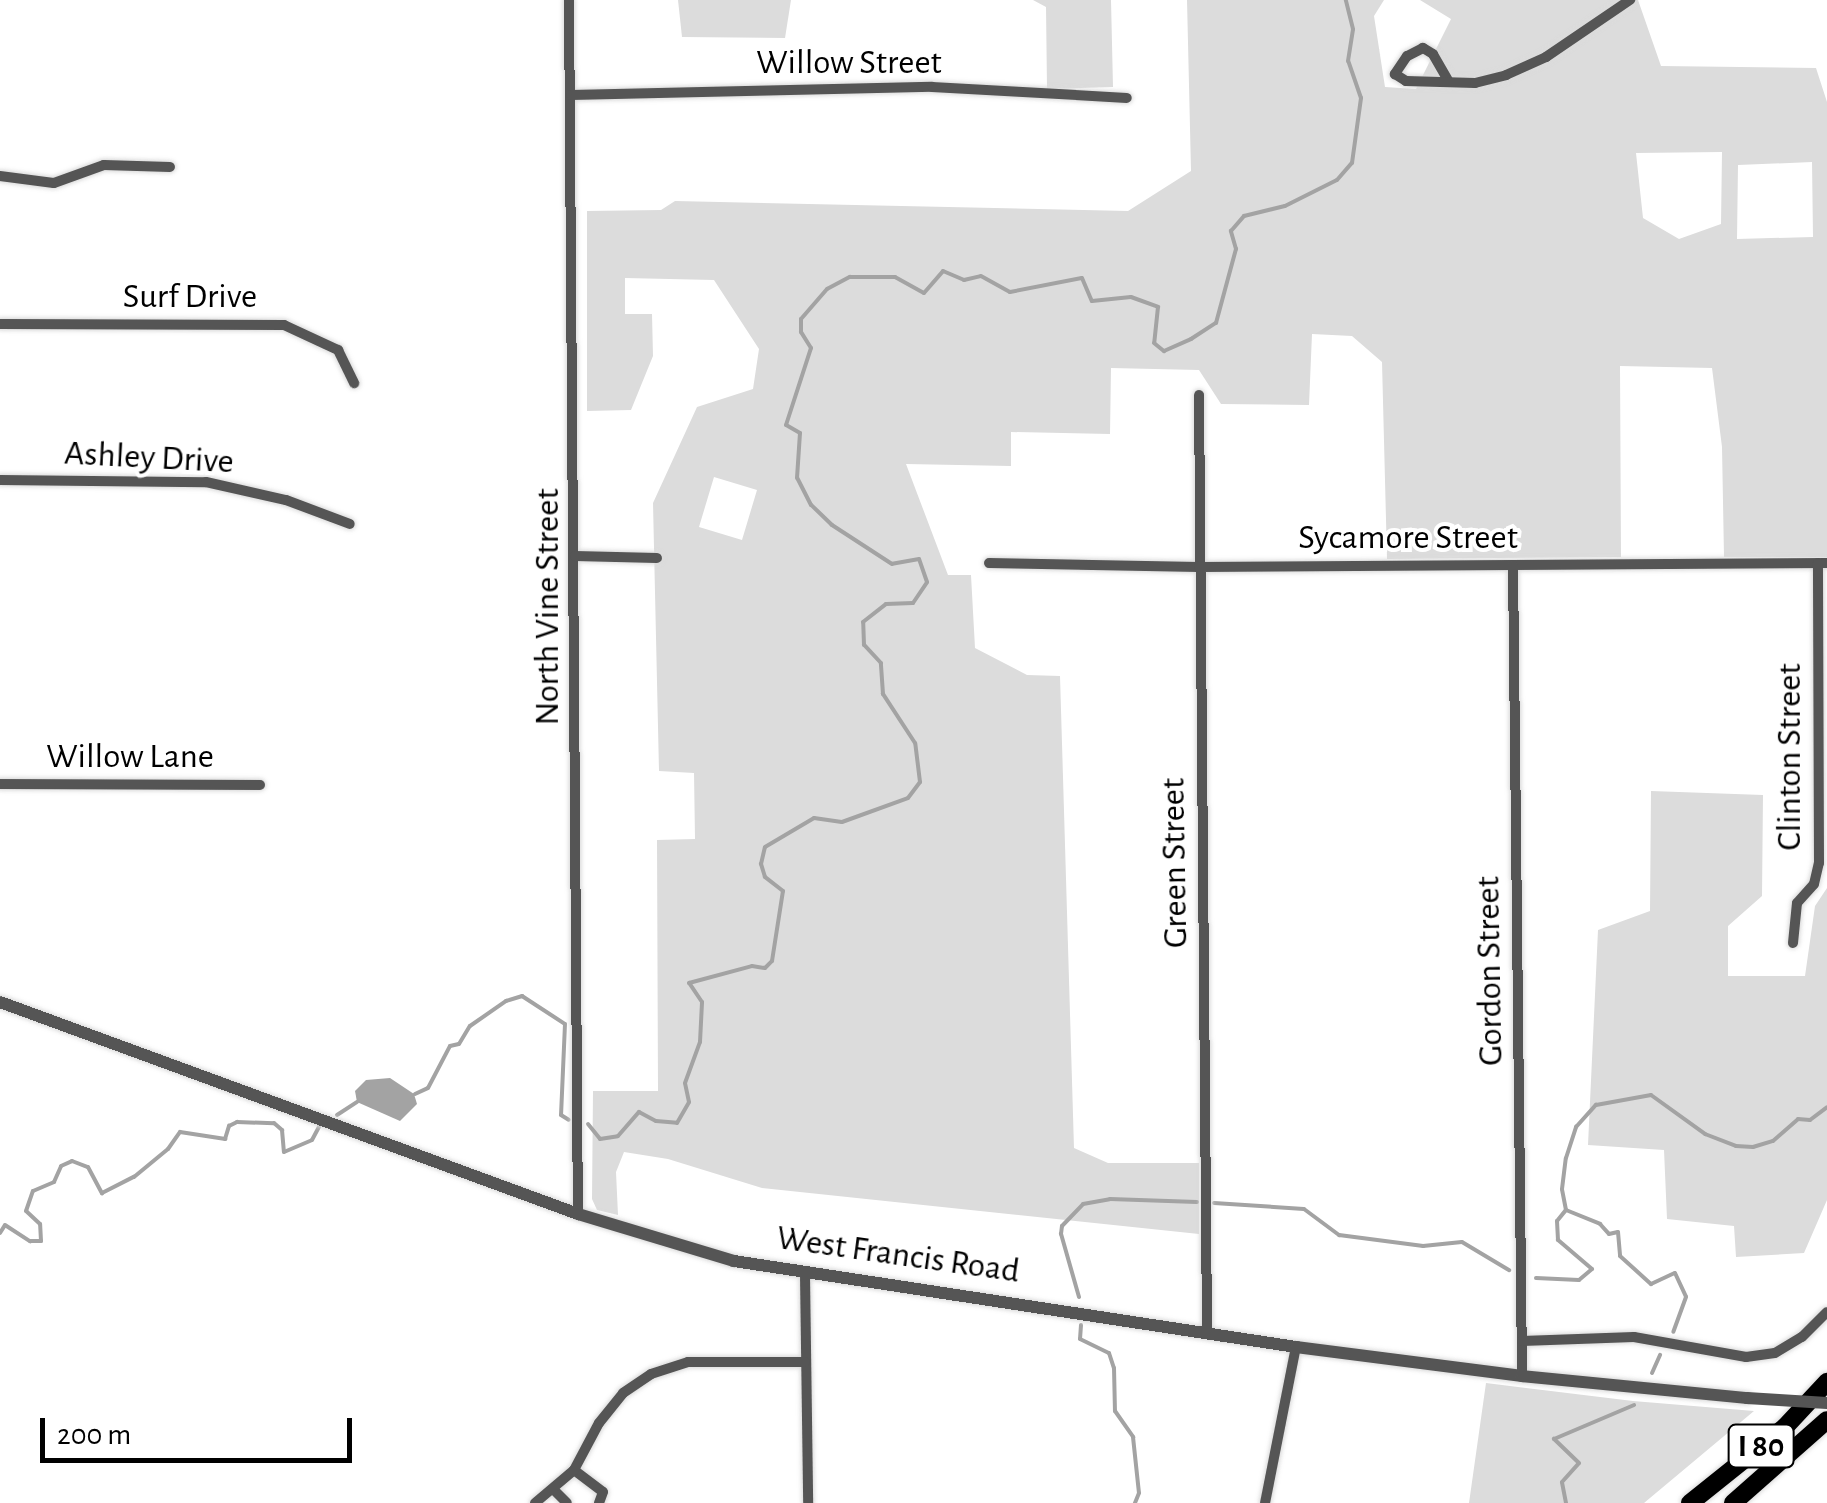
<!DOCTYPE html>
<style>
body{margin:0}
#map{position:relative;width:1827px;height:1503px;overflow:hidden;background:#fff;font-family:"Alegreya Sans",sans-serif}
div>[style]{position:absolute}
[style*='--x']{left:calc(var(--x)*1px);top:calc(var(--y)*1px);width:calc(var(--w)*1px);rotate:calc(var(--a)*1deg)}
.green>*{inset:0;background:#dcdcdc}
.water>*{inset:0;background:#a3a3a3}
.stream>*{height:4px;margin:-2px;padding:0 2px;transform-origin:2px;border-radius:2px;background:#a3a3a3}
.roads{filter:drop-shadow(0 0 2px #dbdbdb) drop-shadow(0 0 2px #dbdbdb)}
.minor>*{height:10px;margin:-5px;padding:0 5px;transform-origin:5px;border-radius:5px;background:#555}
.tertiary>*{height:12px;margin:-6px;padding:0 6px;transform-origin:6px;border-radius:6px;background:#555}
.motorway>*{height:18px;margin:-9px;padding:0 9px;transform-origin:9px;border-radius:9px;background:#000}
.tertiary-bridge>*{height:12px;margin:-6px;padding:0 6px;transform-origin:6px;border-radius:6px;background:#555}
span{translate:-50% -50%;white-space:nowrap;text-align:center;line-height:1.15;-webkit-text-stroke:8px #fff;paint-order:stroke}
.shield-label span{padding:2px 8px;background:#fff;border:2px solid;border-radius:8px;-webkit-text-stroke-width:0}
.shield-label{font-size:32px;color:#000;font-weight:700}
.street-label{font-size:35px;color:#000}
.scale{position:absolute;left:40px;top:1418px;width:312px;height:45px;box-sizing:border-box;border:5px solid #000;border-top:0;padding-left:12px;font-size:30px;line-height:35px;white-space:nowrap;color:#000;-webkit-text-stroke:8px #fff;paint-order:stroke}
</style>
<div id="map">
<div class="green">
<div style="clip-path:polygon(678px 0,791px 0,785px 38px,682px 37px)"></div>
<div style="clip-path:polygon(1033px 0,1111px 0,1113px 87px,1047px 89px,1046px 7px)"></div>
<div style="clip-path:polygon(evenodd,1187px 0,1384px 0,1374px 16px,1385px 87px,1416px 89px,1451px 19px,1420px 0,1638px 0,1661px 66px,1816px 68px,1827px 102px,1827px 557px,1724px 557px,1722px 447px,1712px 368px,1620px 366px,1621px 557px,1387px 559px,1382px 362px,1352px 336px,1312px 334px,1309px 405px,1221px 404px,1199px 370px,1111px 368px,1110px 434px,1011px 432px,1011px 466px,906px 464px,948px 575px,971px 575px,975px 648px,1027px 675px,1060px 676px,1074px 1148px,1108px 1163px,1199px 1163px,1199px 1234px,762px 1188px,668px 1159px,624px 1152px,616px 1172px,618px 1215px,597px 1210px,592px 1199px,593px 1091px,658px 1091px,657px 840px,695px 839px,694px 773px,659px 771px,653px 503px,697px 407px,753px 389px,759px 349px,714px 280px,625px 278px,625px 314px,652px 314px,653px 356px,631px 410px,587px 411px,587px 211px,661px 210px,675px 201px,1128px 211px,1191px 171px,1187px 0,1722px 152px,1721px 224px,1679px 239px,1643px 218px,1636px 153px,1722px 152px,1187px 0,1812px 162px,1813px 237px,1737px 239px,1738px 165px,1812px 162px,1187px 0,714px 477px,757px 490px,742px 540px,699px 527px,714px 477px)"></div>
<div style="clip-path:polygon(1651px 791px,1763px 795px,1762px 896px,1728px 926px,1728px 976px,1805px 976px,1815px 906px,1827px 888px,1827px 1200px,1804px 1253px,1736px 1257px,1734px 1226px,1667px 1219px,1664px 1150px,1588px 1145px,1598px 930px,1650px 911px)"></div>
<div style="clip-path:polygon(1486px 1383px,1633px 1401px,1754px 1411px,1644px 1503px,1469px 1503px)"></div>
</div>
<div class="water">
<div style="clip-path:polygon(390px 1078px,414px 1094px,417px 1104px,400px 1121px,357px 1102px,355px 1091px,366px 1080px)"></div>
</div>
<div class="stream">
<div style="--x:415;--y:1094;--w:14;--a:-25"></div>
<div style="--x:428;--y:1088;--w:47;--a:-62.4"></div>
<div style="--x:450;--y:1046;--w:9;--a:-13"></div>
<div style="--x:459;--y:1044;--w:21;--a:-59"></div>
<div style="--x:470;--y:1026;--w:44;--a:-34.8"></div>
<div style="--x:506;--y:1001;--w:17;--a:-17"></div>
<div style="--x:522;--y:996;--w:51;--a:33.1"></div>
<div style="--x:565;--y:1024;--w:91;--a:92.5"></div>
<div style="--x:561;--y:1115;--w:9;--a:32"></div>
<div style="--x:337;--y:1115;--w:24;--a:-33"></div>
<div style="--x:588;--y:1124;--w:19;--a:51"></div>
<div style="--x:600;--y:1139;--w:18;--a:-9"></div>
<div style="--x:618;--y:1136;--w:32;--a:-49"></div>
<div style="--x:639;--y:1112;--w:19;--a:28"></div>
<div style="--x:656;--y:1121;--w:21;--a:5"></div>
<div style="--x:677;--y:1123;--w:24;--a:-60"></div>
<div style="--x:689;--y:1102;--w:19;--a:-102"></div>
<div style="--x:685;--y:1083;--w:44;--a:-69.9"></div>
<div style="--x:700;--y:1042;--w:40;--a:-87.1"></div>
<div style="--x:702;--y:1002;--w:23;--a:-124"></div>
<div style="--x:689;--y:983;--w:65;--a:-15.1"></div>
<div style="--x:752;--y:966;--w:13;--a:9"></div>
<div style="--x:765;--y:968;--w:10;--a:-45"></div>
<div style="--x:772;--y:961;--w:71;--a:-81.1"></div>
<div style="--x:783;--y:891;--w:23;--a:-142"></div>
<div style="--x:765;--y:877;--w:14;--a:-107"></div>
<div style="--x:761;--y:864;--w:17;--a:-77"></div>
<div style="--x:765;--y:847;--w:57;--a:-30.6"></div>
<div style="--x:814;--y:818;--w:28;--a:8"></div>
<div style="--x:842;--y:822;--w:70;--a:-20"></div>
<div style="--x:908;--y:798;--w:20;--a:-53"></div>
<div style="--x:920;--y:782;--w:39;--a:-97"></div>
<div style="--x:915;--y:743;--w:59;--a:-123.1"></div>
<div style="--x:883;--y:694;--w:31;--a:-94"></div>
<div style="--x:881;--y:663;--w:25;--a:-133"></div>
<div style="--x:864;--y:645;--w:23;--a:-92"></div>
<div style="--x:863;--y:622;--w:29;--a:-38"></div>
<div style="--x:886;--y:604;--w:27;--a:-2"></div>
<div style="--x:913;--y:603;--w:25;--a:-56"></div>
<div style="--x:927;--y:582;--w:24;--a:-109"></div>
<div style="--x:919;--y:559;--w:27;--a:170"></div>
<div style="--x:892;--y:564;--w:72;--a:-147"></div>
<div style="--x:832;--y:525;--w:29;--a:-136"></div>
<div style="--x:811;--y:505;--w:30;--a:-117"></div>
<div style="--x:797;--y:478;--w:45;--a:-86.2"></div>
<div style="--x:800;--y:433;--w:16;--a:-150"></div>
<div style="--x:786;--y:425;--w:81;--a:-72"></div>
<div style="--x:811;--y:348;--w:19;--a:-122"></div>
<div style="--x:801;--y:332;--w:13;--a:-90"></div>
<div style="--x:801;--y:319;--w:40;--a:-49"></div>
<div style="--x:827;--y:289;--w:26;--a:-28"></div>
<div style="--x:850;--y:277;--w:45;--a:0"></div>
<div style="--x:895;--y:277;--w:33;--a:29"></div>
<div style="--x:924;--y:293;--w:29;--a:-49"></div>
<div style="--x:943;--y:271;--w:23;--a:23"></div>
<div style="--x:964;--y:280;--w:17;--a:-13"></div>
<div style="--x:981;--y:276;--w:33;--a:29"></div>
<div style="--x:1010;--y:292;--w:73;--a:-11"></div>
<div style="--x:1082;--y:278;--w:25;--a:67"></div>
<div style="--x:1092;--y:301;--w:39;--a:-6"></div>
<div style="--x:1131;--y:297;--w:29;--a:20"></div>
<div style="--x:1158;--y:307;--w:36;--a:96"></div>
<div style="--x:1154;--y:343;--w:13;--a:39"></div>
<div style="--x:1164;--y:351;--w:30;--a:-24"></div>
<div style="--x:1191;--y:339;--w:30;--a:-33"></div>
<div style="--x:1216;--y:323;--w:77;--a:-74.9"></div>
<div style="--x:1236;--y:249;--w:19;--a:-106"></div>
<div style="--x:1231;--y:231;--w:20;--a:-49"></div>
<div style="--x:1244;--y:216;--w:42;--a:-13.7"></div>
<div style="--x:1285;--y:206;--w:58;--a:-26.6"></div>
<div style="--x:1337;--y:180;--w:23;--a:-49"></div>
<div style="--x:1352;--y:163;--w:66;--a:-82.1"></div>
<div style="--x:1361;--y:98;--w:39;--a:-109"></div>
<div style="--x:1348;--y:61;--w:32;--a:-81"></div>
<div style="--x:1353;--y:29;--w:30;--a:-104"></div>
<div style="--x:1214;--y:1203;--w:90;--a:3.8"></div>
<div style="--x:1304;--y:1209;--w:44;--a:36.6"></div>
<div style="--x:1339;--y:1235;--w:85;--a:7.5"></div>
<div style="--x:1423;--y:1246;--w:39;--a:-6"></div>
<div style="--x:1462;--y:1242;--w:55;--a:30.8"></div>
<div style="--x:1566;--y:1210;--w:21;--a:-101"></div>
<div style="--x:1562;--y:1189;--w:31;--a:-83"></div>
<div style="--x:1566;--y:1158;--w:33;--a:-72"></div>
<div style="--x:1576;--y:1127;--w:30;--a:-48"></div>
<div style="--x:1596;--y:1105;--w:56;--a:-10.3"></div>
<div style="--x:1651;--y:1095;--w:67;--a:35.8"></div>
<div style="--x:1705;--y:1134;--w:33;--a:21"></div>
<div style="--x:1736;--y:1146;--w:17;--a:3"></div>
<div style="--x:1753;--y:1147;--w:21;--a:-17"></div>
<div style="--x:1773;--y:1141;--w:33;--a:-41"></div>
<div style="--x:1798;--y:1119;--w:12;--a:5"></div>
<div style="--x:1810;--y:1120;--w:21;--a:-37"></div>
<div style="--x:1566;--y:1210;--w:37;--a:22"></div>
<div style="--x:1600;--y:1224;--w:13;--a:48"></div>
<div style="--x:1609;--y:1234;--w:9;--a:-13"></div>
<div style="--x:1618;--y:1232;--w:24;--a:85"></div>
<div style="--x:1620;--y:1256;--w:42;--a:42.1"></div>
<div style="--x:1651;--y:1284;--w:26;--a:-25"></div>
<div style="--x:1675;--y:1273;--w:26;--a:65"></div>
<div style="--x:1686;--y:1297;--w:37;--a:110"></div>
<div style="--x:0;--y:1233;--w:9;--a:-58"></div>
<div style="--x:5;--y:1225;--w:30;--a:33"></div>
<div style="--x:30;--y:1241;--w:11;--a:0"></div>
<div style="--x:41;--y:1241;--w:17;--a:-93"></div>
<div style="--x:40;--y:1224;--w:19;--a:-137"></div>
<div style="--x:26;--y:1211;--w:21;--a:-71"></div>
<div style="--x:33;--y:1191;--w:23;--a:-23"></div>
<div style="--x:54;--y:1182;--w:17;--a:-66"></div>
<div style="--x:61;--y:1166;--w:12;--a:-24"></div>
<div style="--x:72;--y:1161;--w:17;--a:21"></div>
<div style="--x:88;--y:1167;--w:30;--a:62"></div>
<div style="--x:102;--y:1193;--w:36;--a:-27"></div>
<div style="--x:134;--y:1177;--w:44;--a:-39.5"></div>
<div style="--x:168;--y:1149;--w:21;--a:-55"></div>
<div style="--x:180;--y:1132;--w:46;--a:8.8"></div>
<div style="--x:225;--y:1139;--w:14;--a:-73"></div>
<div style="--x:229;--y:1126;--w:9;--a:-27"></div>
<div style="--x:237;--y:1122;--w:37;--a:2"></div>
<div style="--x:274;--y:1123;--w:11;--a:41"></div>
<div style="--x:282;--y:1130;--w:22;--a:85"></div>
<div style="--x:284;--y:1152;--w:30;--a:-23"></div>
<div style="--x:312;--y:1140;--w:17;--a:-62"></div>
<div style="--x:1536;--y:1278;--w:43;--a:2.7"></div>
<div style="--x:1579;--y:1280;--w:17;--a:-40"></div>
<div style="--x:1592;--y:1269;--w:45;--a:-139.5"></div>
<div style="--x:1558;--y:1240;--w:19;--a:-93"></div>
<div style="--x:1557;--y:1221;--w:14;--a:-51"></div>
<div style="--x:1079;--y:1297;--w:66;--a:-105.9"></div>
<div style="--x:1061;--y:1234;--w:8;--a:-83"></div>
<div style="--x:1062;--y:1226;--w:30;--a:-46"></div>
<div style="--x:1083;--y:1204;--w:27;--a:-10"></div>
<div style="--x:1110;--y:1199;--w:87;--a:2"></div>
<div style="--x:1081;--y:1325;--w:14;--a:94"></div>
<div style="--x:1080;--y:1339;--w:32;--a:26"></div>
<div style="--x:1109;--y:1353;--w:16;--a:72"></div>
<div style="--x:1114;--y:1368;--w:43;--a:88.7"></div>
<div style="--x:1115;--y:1411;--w:32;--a:55"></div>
<div style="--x:1133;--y:1437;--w:56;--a:83.9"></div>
<div style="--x:1139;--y:1493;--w:11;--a:112"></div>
<div style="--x:1652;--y:1373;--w:20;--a:-66"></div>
<div style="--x:1566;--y:1503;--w:21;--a:-101"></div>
<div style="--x:1562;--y:1482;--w:25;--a:-48"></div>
<div style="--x:1579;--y:1463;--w:35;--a:-136"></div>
<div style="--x:1554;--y:1439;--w:87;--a:-23"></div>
</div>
<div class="roads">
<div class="minor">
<div style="--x:569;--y:0;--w:1214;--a:89.58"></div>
<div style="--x:1449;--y:82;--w:32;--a:-120"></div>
<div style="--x:1433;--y:54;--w:12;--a:-149"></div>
<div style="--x:1423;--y:48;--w:18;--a:153"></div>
<div style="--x:1407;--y:56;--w:22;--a:124"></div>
<div style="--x:1395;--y:74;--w:13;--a:32"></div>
<div style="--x:1406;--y:81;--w:69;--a:1.7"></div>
<div style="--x:1475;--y:83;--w:32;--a:-14"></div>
<div style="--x:1506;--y:75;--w:44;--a:-24.2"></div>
<div style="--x:1546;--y:57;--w:102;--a:-34.2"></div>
<div style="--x:571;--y:95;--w:361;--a:-1.3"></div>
<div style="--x:932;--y:87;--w:195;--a:3.2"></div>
<div style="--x:0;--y:176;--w:54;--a:7.4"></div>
<div style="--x:54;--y:183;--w:53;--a:-19.8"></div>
<div style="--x:104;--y:165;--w:66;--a:1.7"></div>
<div style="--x:0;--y:324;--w:284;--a:0.2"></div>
<div style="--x:284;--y:325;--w:60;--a:24.8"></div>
<div style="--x:338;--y:350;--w:37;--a:64"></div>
<div style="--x:1199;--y:395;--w:935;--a:89.51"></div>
<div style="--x:0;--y:480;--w:206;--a:0.6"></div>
<div style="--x:206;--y:482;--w:82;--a:12.7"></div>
<div style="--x:286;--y:500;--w:68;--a:20.6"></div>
<div style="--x:575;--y:556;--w:82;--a:1.4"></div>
<div style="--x:989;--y:563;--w:210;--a:1.1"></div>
<div style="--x:1199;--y:567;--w:628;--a:-0.36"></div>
<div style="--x:1513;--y:565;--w:811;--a:89.36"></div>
<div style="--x:0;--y:784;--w:260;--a:0.2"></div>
<div style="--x:1793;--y:943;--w:40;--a:-84.3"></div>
<div style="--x:1797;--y:903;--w:25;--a:-48"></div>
<div style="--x:1814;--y:884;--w:22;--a:-77"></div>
<div style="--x:1819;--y:863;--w:300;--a:-90.2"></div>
<div style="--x:805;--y:1275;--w:228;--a:89.2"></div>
<div style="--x:1522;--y:1341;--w:112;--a:-2"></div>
<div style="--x:1634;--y:1337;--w:114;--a:10.1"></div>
<div style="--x:1746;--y:1357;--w:29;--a:-8"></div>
<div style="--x:1775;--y:1353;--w:31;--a:-31"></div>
<div style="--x:1802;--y:1337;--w:35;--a:-45"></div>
<div style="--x:574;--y:1470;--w:36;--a:37"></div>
<div style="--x:603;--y:1492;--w:12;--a:110"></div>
<div style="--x:554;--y:1490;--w:18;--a:45"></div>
<div style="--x:535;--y:1503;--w:51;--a:-40.2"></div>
<div style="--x:574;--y:1470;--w:53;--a:-62"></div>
<div style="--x:599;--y:1423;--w:38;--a:-51"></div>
<div style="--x:623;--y:1393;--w:34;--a:-34"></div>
<div style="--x:651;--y:1374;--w:39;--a:-18"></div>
<div style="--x:688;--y:1362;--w:117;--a:0"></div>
<div style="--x:1265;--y:1503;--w:159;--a:-78.8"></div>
</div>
<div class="tertiary">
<div style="--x:0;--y:1002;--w:616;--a:20.14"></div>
<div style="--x:578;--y:1214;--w:163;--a:16.8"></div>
<div style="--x:734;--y:1261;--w:569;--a:8.7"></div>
<div style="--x:1296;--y:1347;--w:228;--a:7.3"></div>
<div style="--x:1522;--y:1376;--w:226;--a:5.6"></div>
</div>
<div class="motorway">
<div style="--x:1690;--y:1503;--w:122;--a:-38.7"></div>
<div style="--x:1785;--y:1427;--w:62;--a:-47"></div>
<div style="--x:1733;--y:1503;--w:125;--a:-41.4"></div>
</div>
</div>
<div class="tertiary-bridge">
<div style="--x:1747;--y:1398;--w:80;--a:3.6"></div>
</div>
<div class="shield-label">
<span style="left:1761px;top:1446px">I 80</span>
</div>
<div class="street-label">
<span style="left:849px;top:63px">Willow Street</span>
<span style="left:190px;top:297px">Surf Drive</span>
<span style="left:149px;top:458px;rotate:3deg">Ashley Drive</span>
<span style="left:1408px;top:538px">Sycamore Street</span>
<span style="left:548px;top:607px;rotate:-90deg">North Vine Street</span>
<span style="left:130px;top:757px">Willow Lane</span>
<span style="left:1790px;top:757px;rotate:-90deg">Clinton Street</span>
<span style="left:1175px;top:863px;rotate:-91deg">Green Street</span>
<span style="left:1490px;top:971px;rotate:-91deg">Gordon Street</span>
<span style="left:898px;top:1255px;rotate:8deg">West Francis Road</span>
</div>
<div class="scale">200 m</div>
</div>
